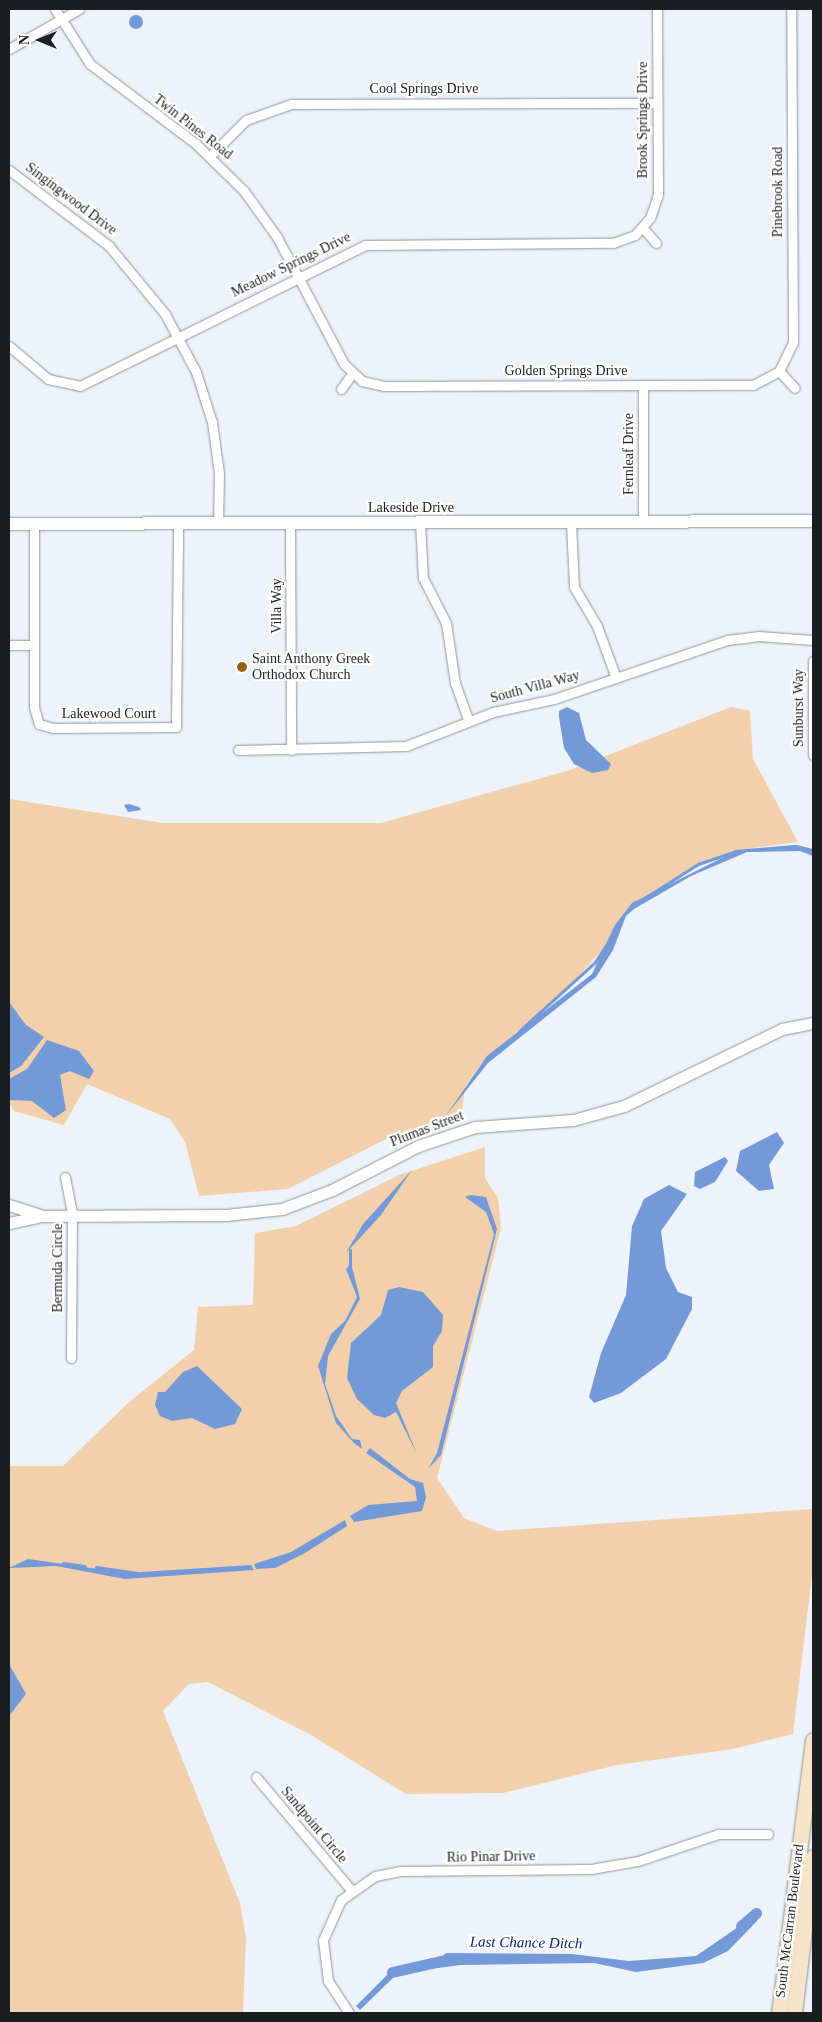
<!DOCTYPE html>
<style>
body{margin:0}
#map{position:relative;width:822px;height:2022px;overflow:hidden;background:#edf2fb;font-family:"Times New Roman",serif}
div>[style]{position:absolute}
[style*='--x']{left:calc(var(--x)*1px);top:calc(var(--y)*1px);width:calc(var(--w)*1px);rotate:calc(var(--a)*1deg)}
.green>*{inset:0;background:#f2d0ab}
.water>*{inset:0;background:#7399d8}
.round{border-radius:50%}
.stream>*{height:3px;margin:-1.5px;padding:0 1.5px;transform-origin:1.5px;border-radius:1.5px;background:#7399d8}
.canal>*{height:11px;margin:-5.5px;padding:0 5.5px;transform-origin:5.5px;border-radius:5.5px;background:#7399d8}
.roads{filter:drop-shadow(0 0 1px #8e939b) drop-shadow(0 0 1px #8e939b)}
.minor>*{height:9px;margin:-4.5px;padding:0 4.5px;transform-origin:4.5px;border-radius:4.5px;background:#fff}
.tertiary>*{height:11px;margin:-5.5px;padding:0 5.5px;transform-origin:5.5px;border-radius:5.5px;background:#fff}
.secondary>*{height:12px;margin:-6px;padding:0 6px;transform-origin:6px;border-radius:6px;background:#fff}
.primary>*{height:15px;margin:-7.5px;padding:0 7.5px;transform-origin:7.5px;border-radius:7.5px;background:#f7e2ca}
.dots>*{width:14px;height:14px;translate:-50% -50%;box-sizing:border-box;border:2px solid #fff;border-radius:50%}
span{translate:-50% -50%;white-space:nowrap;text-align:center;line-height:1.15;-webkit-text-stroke:4.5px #fff;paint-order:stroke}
.street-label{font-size:14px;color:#1b1d20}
.poi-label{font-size:14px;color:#1b1d20}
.left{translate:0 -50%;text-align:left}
.water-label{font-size:15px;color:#002770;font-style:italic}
.frame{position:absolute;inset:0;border:10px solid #1b1d20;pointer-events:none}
.north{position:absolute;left:15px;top:15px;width:50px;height:50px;-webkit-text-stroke:4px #fff;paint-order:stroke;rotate:270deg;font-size:14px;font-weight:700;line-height:20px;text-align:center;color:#1b1d20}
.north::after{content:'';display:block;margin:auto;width:18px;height:22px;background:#1b1d20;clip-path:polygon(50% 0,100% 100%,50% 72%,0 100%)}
</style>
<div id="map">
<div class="green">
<div style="clip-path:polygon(731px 707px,750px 711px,753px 759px,798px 842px,752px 848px,696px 865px,652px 894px,616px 924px,606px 946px,572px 983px,481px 1064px,465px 1087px,462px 1112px,386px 1139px,288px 1189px,199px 1196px,185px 1142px,170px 1119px,87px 1084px,64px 1125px,14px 1111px,9px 1103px,9px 799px,163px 823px,381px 823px,570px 770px)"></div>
<div style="clip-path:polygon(485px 1147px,485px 1178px,498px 1198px,501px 1228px,437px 1478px,464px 1518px,497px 1531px,813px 1509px,813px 1566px,793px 1734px,733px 1749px,617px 1765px,503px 1793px,406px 1794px,311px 1735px,208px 1682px,189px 1684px,163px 1711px,240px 1903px,246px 1937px,243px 2013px,9px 2013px,9px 1466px,63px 1466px,128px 1403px,194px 1350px,198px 1307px,253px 1305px,255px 1233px,296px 1226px,399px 1175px)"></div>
</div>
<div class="water">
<div class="round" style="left:129px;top:15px;width:14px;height:14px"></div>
<div style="clip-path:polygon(567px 707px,579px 713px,586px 740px,611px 764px,608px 770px,592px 773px,574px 764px,564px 748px,559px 717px,559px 711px)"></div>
<div style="clip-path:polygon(129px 804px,139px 807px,141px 810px,128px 812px,124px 805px)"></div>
<div style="clip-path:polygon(797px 845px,813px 849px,813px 856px,800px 851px,747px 852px,691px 876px,634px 909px,626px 916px,613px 950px,596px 977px,488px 1063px,445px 1117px,487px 1056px,592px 974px,615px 925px,632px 903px,730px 854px,747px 850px)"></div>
<div style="clip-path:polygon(9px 1002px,26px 1025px,44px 1037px,21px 1066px,9px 1073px)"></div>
<div style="clip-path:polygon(47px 1040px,79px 1051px,94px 1071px,89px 1079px,70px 1071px,60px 1075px,66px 1110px,54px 1118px,32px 1101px,9px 1100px,9px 1079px,27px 1069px)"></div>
<div style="clip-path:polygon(777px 1132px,784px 1143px,769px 1165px,774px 1189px,759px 1191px,736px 1171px,740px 1151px)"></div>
<div style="clip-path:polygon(725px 1157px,728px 1161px,715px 1182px,700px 1189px,694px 1186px,695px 1172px)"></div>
<div style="clip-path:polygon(412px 1170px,381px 1215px,346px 1253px,363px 1224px)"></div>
<div style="clip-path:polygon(669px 1185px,687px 1194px,661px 1231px,666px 1268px,678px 1292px,692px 1297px,692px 1309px,666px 1359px,621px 1393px,594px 1403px,589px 1397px,601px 1353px,626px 1295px,632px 1226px,644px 1199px)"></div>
<div style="clip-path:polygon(470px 1195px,486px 1197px,497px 1229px,441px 1455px,428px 1469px,437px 1453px,494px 1234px,486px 1212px,465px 1197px)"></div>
<div style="clip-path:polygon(351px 1263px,360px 1299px,328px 1356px,325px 1384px,336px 1416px,352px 1439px,360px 1440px,362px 1449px,354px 1443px,336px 1423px,318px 1366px,331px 1334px,345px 1321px,357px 1297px,346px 1269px)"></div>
<div style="clip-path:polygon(399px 1287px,423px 1292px,443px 1315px,442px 1331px,433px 1346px,433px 1367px,402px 1391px,396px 1403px,417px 1454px,396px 1412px,385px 1418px,374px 1415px,357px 1399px,347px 1378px,351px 1343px,381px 1315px,388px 1290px)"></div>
<div style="clip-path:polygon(197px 1366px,242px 1409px,235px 1424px,215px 1429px,192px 1418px,172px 1421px,160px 1416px,155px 1405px,158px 1392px,165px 1392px,183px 1372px)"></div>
<div style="clip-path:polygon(370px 1448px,410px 1479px,423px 1483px,426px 1497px,422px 1511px,354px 1522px,350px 1516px,368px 1505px,417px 1501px,415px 1487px,366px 1453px)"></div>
<div style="clip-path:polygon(345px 1520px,347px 1526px,305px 1553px,275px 1568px,256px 1569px,254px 1564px,291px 1552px)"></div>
<div style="clip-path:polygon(28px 1559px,126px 1573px,251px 1565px,254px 1570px,125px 1579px,56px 1566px,9px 1568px)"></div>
<div style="clip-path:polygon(9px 1664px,26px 1694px,10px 1715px,9px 1715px)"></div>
<div style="clip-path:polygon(757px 1914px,757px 1921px,728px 1951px,703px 1963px,636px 1972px,594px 1963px,461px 1965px,398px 1973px,360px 2010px,356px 2006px,394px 1968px,438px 1960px,446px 1953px,572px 1954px,629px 1961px,696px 1956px)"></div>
</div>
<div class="stream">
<div style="--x:638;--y:902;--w:71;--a:-32.3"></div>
<div style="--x:698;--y:864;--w:39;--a:-19"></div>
<div style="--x:735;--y:851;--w:60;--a:-4.8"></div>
<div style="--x:519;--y:1031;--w:103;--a:-42.2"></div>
<div style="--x:595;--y:962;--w:31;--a:-57"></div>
<div style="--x:350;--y:1268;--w:18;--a:-90"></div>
<div style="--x:63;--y:1563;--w:22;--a:8"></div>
<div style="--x:96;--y:1567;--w:42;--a:8.1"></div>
</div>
<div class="canal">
<div style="--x:741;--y:1926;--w:20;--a:-41"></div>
<div style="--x:392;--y:1972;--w:64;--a:-12.7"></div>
</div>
<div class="roads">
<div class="minor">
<div style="--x:55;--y:9;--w:65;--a:57.5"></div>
<div style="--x:90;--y:64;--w:133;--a:37"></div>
<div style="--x:196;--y:144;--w:67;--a:44.4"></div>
<div style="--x:244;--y:191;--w:57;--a:54.3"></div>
<div style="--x:277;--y:237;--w:144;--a:62.2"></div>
<div style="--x:344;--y:364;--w:25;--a:43"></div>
<div style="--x:362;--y:381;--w:22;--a:13"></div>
<div style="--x:383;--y:386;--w:370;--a:-0.2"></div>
<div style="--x:753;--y:385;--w:30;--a:-28"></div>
<div style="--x:779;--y:371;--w:32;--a:-64"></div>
<div style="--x:793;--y:342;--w:333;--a:-90.3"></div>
<div style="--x:9;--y:49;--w:81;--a:-29.7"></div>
<div style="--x:210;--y:156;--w:51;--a:-45"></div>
<div style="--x:246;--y:120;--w:48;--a:-19.6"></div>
<div style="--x:291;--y:104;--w:366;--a:-0.2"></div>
<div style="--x:9;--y:170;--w:126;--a:37.2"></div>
<div style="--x:109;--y:246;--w:88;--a:50.5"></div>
<div style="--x:165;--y:314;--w:66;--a:61.9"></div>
<div style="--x:196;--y:372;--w:52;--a:72.3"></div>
<div style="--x:212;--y:422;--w:51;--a:82.2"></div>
<div style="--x:219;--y:473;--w:50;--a:91.1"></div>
<div style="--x:643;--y:228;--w:20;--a:49"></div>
<div style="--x:9;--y:346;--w:51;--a:40.2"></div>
<div style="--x:48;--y:379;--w:33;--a:12"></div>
<div style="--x:80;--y:386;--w:318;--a:-26.3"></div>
<div style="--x:365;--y:245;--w:248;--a:-0.5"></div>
<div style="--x:613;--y:243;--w:23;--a:-20"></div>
<div style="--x:635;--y:235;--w:23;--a:-49"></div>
<div style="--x:650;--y:218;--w:24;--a:-71"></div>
<div style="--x:658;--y:195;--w:186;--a:-90.3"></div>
<div style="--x:779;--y:371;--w:23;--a:47"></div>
<div style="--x:341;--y:389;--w:19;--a:-54"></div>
<div style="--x:643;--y:522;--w:137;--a:-90"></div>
<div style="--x:34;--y:523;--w:184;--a:90"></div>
<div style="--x:34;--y:707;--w:18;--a:74"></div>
<div style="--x:39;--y:724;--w:15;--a:16"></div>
<div style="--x:53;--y:728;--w:123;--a:-0.5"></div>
<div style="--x:176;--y:727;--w:204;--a:-89.4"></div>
<div style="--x:290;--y:523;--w:227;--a:89.7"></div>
<div style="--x:420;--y:523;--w:55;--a:86.9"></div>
<div style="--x:423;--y:578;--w:51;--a:62.9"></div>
<div style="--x:446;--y:623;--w:61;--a:81.5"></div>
<div style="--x:455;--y:683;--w:41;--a:70.3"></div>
<div style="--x:571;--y:523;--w:64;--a:87.3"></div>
<div style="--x:574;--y:587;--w:45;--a:59.5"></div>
<div style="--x:597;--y:626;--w:55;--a:69.9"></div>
<div style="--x:9;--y:645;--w:24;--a:0"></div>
<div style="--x:813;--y:661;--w:94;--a:90"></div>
<div style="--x:238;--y:750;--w:168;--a:-1.4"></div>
<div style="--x:406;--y:746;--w:93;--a:-21.3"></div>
<div style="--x:493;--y:712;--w:62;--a:-12"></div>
<div style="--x:554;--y:699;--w:183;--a:-18.8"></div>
<div style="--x:727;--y:640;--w:31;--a:-7"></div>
<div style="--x:758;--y:636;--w:55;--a:4.2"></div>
<div style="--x:65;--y:1177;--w:38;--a:79"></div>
<div style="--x:72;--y:1214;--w:144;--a:90.4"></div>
<div style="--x:256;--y:1777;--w:148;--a:49.9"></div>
<div style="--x:349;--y:2013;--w:38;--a:-123"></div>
<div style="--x:328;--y:1981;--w:41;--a:-97"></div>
<div style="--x:323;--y:1940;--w:44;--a:-65.8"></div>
<div style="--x:341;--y:1900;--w:42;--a:-35.2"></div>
<div style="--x:375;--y:1876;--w:26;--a:-11"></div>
<div style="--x:401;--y:1871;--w:190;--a:-0.6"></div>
<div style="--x:591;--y:1869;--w:48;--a:-9.7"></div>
<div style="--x:638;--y:1861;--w:84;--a:-18.6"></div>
<div style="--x:718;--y:1834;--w:50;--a:0"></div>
</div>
<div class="tertiary">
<div style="--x:9;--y:1205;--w:35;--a:18"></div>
<div style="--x:9;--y:1223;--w:34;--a:-12"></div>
<div style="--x:42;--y:1216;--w:184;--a:-0.3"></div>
<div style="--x:226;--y:1215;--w:56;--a:-6.1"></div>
<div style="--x:282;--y:1209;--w:53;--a:-20.8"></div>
<div style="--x:332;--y:1190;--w:97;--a:-27.1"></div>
<div style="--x:418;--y:1146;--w:60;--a:-18.4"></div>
<div style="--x:475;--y:1127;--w:98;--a:-4.1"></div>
<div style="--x:573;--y:1120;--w:53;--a:-15.4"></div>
<div style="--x:624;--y:1106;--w:176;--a:-26"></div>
<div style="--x:782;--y:1029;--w:32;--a:-11"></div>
</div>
<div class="secondary">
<div style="--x:9;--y:524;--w:804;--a:-0.21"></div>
</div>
<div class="primary">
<div style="--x:779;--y:2013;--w:275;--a:-82.9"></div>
<div style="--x:794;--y:2013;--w:157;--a:-83.1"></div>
</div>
</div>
<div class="dots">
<div style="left:242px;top:667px;background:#966118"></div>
</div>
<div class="street-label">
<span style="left:424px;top:89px">Cool Springs Drive</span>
<span style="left:643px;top:120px;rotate:-90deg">Brook Springs Drive</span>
<span style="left:193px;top:127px;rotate:38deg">Twin Pines Road</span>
<span style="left:778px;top:192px;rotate:-90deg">Pinebrook Road</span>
<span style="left:71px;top:199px;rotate:37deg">Singingwood Drive</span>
<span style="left:291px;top:265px;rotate:-26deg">Meadow Springs Drive</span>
<span style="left:566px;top:371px">Golden Springs Drive</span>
<span style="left:629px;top:454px;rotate:-90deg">Fernleaf Drive</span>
<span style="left:411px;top:508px">Lakeside Drive</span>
<span style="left:277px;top:606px;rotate:-90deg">Villa Way</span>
<span style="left:535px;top:687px;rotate:-15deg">South Villa Way</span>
<span style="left:799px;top:708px;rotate:-90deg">Sunburst Way</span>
<span style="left:109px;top:714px">Lakewood Court</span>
<span style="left:427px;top:1129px;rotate:-21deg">Plumas Street</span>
<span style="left:58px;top:1268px;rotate:-90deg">Bermuda Circle</span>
<span style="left:314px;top:1825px;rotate:50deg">Sandpoint Circle</span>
<span style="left:491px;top:1857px;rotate:-1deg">Rio Pinar Drive</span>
<span style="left:790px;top:1921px;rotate:-83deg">South McCarran Boulevard</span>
</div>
<div class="poi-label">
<span class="left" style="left:252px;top:667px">Saint Anthony Greek<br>Orthodox Church</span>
</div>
<div class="water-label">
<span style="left:526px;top:1943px;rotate:1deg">Last Chance Ditch</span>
</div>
<div class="frame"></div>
<div class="north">N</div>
</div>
